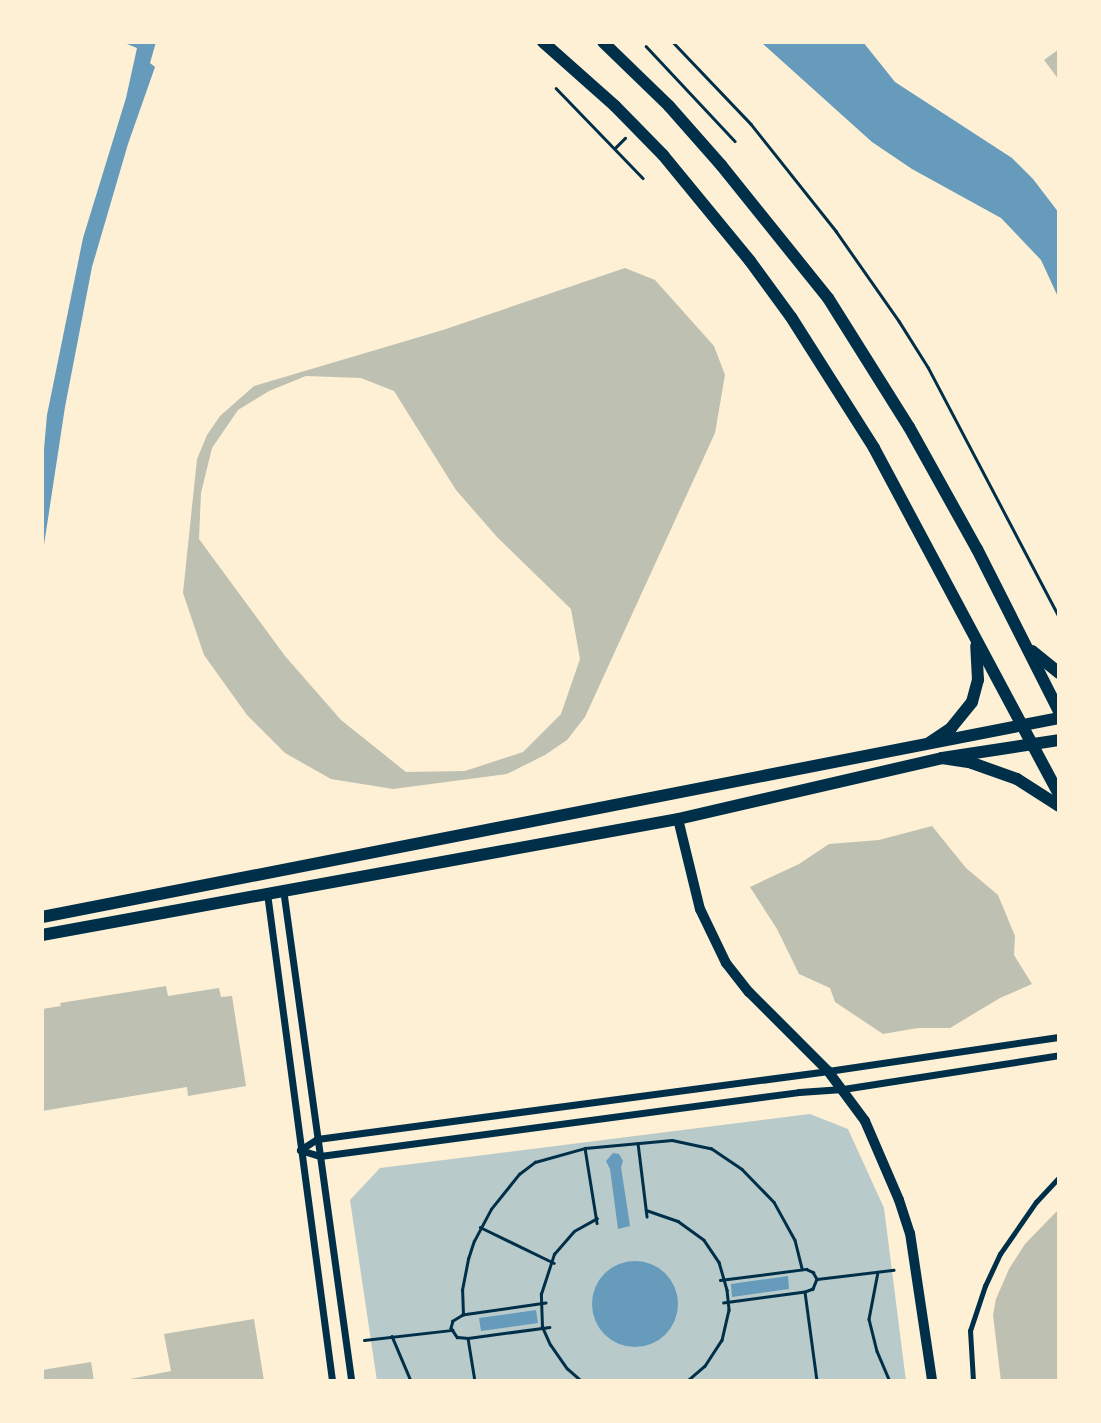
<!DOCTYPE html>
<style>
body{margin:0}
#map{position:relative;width:1101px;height:1423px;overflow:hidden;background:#fdf0d5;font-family:Arial,sans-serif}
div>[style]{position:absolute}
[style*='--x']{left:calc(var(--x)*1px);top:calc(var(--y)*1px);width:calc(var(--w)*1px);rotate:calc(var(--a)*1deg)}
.green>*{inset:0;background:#b9caca}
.water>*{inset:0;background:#669bbc}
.round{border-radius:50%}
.building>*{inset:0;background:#bec0b2}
.path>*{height:2.5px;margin:-1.25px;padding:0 1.25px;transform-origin:1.25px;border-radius:1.25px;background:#003049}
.service>*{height:4.5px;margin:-2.25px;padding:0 2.25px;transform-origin:2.25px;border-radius:2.25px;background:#003049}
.minor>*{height:7px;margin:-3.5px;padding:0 3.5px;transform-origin:3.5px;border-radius:3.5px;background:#003049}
.tertiary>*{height:10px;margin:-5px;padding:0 5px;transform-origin:5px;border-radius:5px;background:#003049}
.secondary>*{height:12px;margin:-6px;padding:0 6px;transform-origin:6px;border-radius:6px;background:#003049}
.primary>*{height:12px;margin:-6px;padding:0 6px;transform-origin:6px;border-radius:6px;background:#003049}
span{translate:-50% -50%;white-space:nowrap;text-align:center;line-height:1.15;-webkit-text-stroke:5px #fdf0d5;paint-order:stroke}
.frame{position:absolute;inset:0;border:44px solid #fdf0d5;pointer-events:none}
</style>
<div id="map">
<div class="green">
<div style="clip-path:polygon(810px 1114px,848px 1129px,884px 1208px,906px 1381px,377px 1381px,350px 1200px,380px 1168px)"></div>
</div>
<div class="water">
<div style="clip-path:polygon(122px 42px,156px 42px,150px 63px,155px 67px,128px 144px,92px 267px,65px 407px,42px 558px,42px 471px,47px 415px,83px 238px,126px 98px,137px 48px)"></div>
<div style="clip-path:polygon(761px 42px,863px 42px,895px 82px,1012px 158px,1033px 179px,1059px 213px,1059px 299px,1041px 260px,1001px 218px,912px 169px,872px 142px)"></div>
<div style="clip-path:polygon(613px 1153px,619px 1154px,623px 1161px,621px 1167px,630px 1226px,618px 1229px,610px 1169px,606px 1161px)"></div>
<div class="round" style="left:592px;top:1261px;width:86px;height:86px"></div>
<div style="clip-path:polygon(788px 1276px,789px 1289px,732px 1297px,731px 1284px)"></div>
<div style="clip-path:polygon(536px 1310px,538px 1323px,481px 1331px,479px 1318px)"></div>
</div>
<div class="building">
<div style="clip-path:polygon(1059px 49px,1059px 80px,1044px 60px)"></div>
<div style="clip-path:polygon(evenodd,625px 268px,655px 280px,714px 346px,725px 375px,715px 433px,585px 717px,567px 740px,545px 755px,507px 774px,393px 789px,331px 779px,285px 753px,247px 715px,204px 655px,183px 593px,197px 459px,207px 435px,220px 416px,254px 386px,443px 330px,625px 268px,306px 376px,361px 378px,394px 391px,456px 490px,497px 537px,571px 609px,580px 659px,561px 714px,523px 752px,465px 771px,406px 772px,341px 720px,285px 656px,199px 539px,201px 493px,212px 448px,238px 410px,269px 391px,306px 376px)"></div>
<div style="clip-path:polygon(932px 826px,966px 868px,998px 895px,1015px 936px,1014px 955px,1032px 984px,1000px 998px,950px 1028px,918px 1028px,883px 1034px,835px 1002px,830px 988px,799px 974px,777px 929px,750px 887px,799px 864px,829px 844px,879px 840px)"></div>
<div style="clip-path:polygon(166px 986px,168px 996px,219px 988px,221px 997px,232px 996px,246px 1086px,188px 1096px,187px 1087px,42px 1111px,42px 1009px,61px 1006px,60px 1003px)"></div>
<div style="clip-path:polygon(1059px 1209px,1059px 1381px,1001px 1381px,993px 1315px,996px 1299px,1009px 1269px,1025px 1244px)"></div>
<div style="clip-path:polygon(254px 1319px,264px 1381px,120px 1381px,171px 1371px,164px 1334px)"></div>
<div style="clip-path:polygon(91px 1362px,94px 1381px,42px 1381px,42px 1370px)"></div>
</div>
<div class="path">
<div style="--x:673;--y:42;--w:113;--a:46.4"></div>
<div style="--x:751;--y:124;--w:137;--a:51.5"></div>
<div style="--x:836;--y:231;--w:110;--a:55"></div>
<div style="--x:899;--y:321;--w:54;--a:57.8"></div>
<div style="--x:928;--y:367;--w:282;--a:62.3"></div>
<div style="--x:646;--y:46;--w:130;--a:46.9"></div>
<div style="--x:556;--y:88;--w:125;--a:46"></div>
<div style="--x:615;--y:148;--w:14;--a:-45"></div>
<div style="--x:638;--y:1143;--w:74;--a:83"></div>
<div style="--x:585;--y:1148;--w:76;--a:80.9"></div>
<div style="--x:646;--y:1210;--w:34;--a:19"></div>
<div style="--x:678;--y:1221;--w:32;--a:36"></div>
<div style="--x:704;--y:1240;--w:27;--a:56"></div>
<div style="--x:719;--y:1262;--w:29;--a:74"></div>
<div style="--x:727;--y:1290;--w:20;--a:84"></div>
<div style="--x:729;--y:1310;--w:31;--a:103"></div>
<div style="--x:722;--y:1340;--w:31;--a:123"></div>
<div style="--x:705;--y:1366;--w:23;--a:139"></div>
<div style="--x:480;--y:1227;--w:82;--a:25.9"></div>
<div style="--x:878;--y:1272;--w:48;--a:100.8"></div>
<div style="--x:869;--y:1319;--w:33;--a:76"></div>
<div style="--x:877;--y:1351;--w:33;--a:67"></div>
<div style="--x:817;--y:1279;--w:77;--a:-6.8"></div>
<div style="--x:720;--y:1280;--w:87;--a:-7.3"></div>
<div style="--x:806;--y:1269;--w:8;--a:23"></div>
<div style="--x:813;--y:1272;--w:8;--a:60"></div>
<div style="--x:817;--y:1279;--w:11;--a:112"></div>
<div style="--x:813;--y:1289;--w:9;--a:159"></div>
<div style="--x:805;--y:1292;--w:82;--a:172.3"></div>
<div style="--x:805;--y:1292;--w:90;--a:82.3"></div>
<div style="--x:546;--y:1303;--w:84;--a:171.8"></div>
<div style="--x:463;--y:1315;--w:12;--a:149"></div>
<div style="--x:453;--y:1321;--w:7;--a:106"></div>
<div style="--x:451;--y:1328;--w:11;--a:56"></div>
<div style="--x:457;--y:1337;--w:11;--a:5"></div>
<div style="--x:468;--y:1338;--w:82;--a:-7.7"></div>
<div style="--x:463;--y:1315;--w:25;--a:-92"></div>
<div style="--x:462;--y:1290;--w:32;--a:-79"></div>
<div style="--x:468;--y:1259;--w:19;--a:-72"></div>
<div style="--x:474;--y:1241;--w:36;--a:-62"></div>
<div style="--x:491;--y:1209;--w:45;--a:-51.3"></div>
<div style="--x:519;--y:1174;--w:20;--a:-37"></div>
<div style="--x:535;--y:1162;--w:52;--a:-15.6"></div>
<div style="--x:585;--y:1148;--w:87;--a:-5.3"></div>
<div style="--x:672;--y:1140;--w:40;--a:12"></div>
<div style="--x:711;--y:1148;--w:37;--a:34"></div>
<div style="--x:742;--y:1169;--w:46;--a:45.9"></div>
<div style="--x:774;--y:1202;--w:43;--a:61.1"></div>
<div style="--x:795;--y:1240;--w:30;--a:76"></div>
<div style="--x:392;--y:1336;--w:49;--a:67.1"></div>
<div style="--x:468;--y:1338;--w:44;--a:80.8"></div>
<div style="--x:364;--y:1340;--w:89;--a:-6.5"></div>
<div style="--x:581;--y:1381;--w:18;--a:-139"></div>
<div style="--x:567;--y:1369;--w:29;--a:-125"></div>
<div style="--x:550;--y:1345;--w:20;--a:-114"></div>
<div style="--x:542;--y:1327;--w:33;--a:-92"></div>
<div style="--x:541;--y:1294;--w:42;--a:-72"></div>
<div style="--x:554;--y:1254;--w:30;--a:-49"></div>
<div style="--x:574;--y:1231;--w:26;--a:-29"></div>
</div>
<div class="service">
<div style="--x:973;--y:1381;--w:50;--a:-93.4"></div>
<div style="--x:970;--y:1331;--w:47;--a:-71.6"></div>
<div style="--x:985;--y:1286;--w:35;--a:-65"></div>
<div style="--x:1000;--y:1254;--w:63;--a:-55.3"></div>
<div style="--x:1036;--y:1202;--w:34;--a:-47"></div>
</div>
<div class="minor">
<div style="--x:283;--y:889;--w:497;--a:82.1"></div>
<div style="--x:267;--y:893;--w:492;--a:82.4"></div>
<div style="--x:300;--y:1150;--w:20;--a:-33"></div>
<div style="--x:317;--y:1139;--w:516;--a:-7.58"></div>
<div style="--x:828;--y:1071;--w:233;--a:-8.4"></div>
<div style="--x:300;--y:1150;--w:21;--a:17"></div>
<div style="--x:320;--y:1156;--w:483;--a:-7.6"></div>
<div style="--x:799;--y:1092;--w:44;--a:-3.9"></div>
<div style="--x:843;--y:1089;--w:219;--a:-8.9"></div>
</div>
<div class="tertiary">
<div style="--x:678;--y:819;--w:93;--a:76.3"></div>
<div style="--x:700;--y:909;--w:60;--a:64.3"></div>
<div style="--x:726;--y:963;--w:37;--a:52"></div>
<div style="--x:749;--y:992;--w:112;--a:45"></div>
<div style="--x:828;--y:1071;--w:62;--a:53.5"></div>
<div style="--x:865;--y:1121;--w:86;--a:66.7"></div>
<div style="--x:899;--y:1200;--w:35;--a:72"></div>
<div style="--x:910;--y:1233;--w:150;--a:81.5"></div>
</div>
<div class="secondary">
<div style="--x:42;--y:917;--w:1036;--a:-11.07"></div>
<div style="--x:42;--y:935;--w:646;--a:-10.34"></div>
<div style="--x:678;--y:819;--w:271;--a:-13"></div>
<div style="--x:942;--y:758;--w:118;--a:-8.7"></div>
</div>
<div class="primary">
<div style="--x:543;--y:42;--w:96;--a:41.6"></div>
<div style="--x:615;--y:106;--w:69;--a:45.6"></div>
<div style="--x:663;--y:155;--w:137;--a:50.6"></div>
<div style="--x:750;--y:261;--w:69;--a:53.8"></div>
<div style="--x:791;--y:317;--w:155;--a:57.6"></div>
<div style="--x:874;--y:448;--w:392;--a:61.9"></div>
<div style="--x:603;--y:42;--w:92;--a:44.1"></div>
<div style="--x:669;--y:106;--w:79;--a:48.6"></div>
<div style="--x:721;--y:165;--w:171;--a:51.2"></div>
<div style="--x:828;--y:298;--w:152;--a:57.9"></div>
<div style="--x:909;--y:427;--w:140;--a:60.9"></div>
<div style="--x:977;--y:549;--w:182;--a:63.2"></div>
<div style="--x:1032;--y:651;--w:35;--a:39"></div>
<div style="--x:929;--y:743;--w:27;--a:-34"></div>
<div style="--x:951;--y:728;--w:33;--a:-51"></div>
<div style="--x:972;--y:702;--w:23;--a:-75"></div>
<div style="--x:978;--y:680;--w:34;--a:-93"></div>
<div style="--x:942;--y:758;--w:30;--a:9"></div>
<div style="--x:972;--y:763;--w:48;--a:19.6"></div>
<div style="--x:1017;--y:779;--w:50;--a:32.7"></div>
</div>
<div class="frame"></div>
</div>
